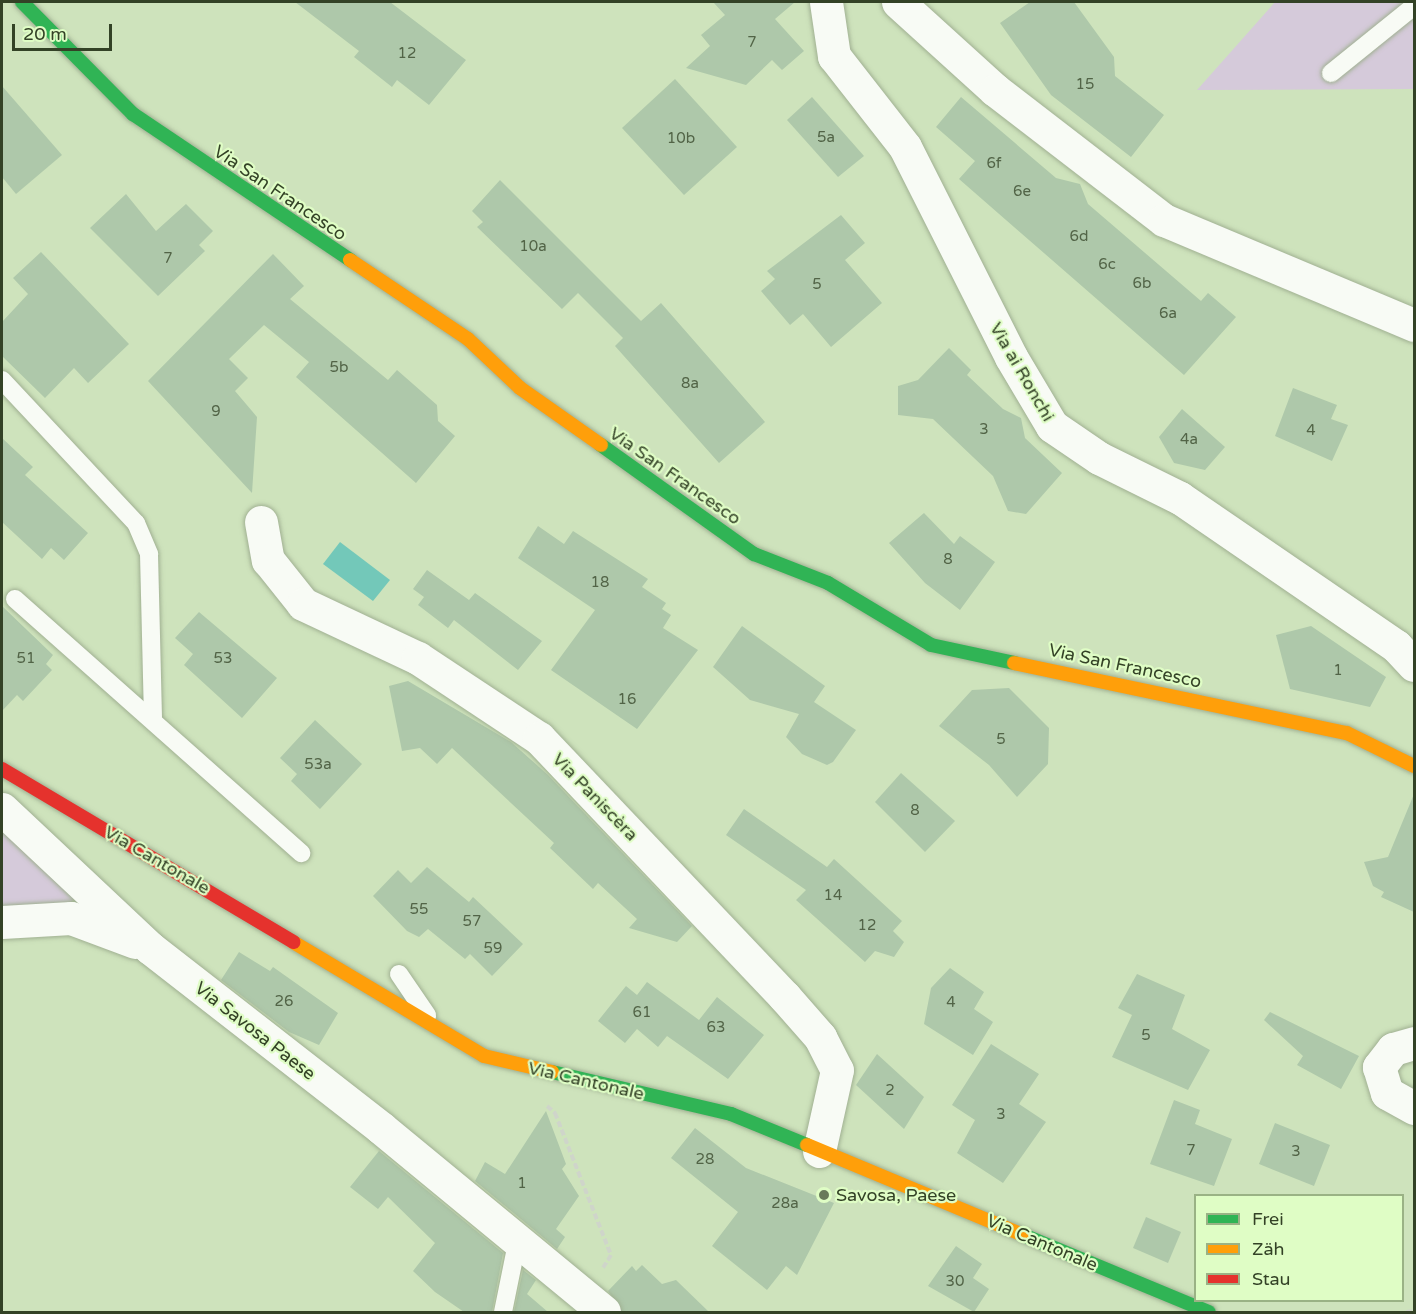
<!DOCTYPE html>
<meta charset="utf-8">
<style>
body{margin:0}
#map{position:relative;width:1416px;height:1314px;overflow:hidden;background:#cee3bc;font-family:"Varela Round",sans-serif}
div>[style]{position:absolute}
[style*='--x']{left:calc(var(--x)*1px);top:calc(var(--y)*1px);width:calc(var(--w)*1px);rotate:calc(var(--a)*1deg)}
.green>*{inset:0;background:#d5cada}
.water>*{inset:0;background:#73c8b9}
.building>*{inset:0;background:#aec8aa}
.path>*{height:4px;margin-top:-2px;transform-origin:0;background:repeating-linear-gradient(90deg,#cfd5ca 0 6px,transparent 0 9px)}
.roads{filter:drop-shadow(0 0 2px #a0b092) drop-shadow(0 0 2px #a0b092)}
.lane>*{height:18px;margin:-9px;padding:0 9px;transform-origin:9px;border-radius:9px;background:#f8fbf5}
.street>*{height:33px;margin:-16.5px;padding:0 16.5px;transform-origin:16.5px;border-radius:16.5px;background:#f8fbf5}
.fast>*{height:14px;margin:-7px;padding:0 7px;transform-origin:7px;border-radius:7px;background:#30b455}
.slow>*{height:14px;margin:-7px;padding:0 7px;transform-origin:7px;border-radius:7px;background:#ff9f0a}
.jam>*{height:14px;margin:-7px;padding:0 7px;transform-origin:7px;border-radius:7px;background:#e5322d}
.dots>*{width:16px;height:16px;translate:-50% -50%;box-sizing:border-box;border:3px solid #dffdc5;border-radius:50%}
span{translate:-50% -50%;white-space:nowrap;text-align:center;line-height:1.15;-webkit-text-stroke:4.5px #dffdc5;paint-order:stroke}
.number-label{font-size:15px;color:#526447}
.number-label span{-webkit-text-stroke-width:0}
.street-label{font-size:18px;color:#334226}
.poi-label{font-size:18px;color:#334226}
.left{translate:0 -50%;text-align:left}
.frame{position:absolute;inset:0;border:3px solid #334226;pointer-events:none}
.legend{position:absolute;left:1194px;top:1194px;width:210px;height:108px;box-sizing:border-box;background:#dffdc5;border:2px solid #9ab285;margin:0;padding:8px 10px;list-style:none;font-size:18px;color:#334226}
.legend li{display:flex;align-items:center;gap:12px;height:30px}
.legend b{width:30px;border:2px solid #9ab285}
.scale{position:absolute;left:12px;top:24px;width:100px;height:27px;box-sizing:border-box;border:3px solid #334226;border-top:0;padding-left:8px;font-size:18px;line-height:21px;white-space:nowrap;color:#334226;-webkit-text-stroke:4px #dffdc5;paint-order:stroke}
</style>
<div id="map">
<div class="green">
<div style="clip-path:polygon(1275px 2px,1414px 2px,1414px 89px,1197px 90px)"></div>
<div style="clip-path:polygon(2px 827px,79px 894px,62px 911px,2px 913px)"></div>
</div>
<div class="water">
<div style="clip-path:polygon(340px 542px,390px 580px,373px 601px,323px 564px)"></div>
</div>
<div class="building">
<div style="clip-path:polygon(295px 2px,390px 2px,466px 60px,429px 105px,397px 80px,392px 87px,354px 57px,359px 51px)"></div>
<div style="clip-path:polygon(713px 2px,795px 2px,775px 19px,804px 51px,782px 70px,772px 60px,746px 85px,686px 68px,710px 46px,701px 35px,725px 15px)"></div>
<div style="clip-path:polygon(1030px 2px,1074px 2px,1114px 57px,1115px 76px,1164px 115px,1131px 157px,1051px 95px,1000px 23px)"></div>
<div style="clip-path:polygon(675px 79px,737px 147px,684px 195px,622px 128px)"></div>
<div style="clip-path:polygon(2px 86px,62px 155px,16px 194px,2px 177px)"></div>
<div style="clip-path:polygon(812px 97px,864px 156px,838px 177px,787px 120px)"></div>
<div style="clip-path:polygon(961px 97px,1056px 178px,1080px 184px,1088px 204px,1201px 301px,1208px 293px,1236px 317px,1184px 375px,959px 179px,975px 161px,936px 127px)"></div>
<div style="clip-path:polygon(500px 180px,641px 321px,661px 303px,765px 422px,719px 463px,615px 346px,623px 338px,578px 293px,562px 309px,477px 227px,483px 222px,472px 211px)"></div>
<div style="clip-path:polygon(126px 194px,156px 231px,186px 204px,213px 231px,199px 245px,205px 251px,158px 296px,90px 228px)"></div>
<div style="clip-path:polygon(841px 215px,865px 243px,845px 260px,882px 303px,831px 347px,803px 314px,790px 325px,761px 291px,775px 279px,767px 271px)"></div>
<div style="clip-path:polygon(41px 252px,129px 344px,88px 383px,74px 368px,45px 398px,2px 356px,2px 322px,28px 294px,13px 278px)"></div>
<div style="clip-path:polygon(273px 254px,304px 286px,290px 299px,388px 380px,397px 370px,437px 405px,438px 421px,455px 436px,416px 483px,296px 377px,309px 362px,264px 325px,229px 359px,248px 378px,235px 391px,257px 417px,252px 493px,148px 381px)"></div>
<div style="clip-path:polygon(949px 348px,971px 370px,967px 375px,1003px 409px,1021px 418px,1025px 438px,1062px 473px,1026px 514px,1008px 511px,993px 476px,933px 419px,898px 415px,898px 386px,918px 380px)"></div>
<div style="clip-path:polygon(1293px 388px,1337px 405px,1331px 419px,1348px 425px,1332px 461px,1275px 436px)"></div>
<div style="clip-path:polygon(1182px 409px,1225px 447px,1205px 470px,1174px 463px,1159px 437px)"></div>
<div style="clip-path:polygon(2px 438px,33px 467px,25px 475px,88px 533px,64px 560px,51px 548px,42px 559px,2px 522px)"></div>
<div style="clip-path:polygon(924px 513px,954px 544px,960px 536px,995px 562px,960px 610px,925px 583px,889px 543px)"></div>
<div style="clip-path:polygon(538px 526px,564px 544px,573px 531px,648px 579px,642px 587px,666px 603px,662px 609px,671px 615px,663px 628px,698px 650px,637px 729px,551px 670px,595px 610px,518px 558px)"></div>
<div style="clip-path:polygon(427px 570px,469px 600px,475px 593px,542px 641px,518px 670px,454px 620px,448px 628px,418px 605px,424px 597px,413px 589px)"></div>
<div style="clip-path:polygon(2px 606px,53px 655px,46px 664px,52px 670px,23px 701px,17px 695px,2px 711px)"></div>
<div style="clip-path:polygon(199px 612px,277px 678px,242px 718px,184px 665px,193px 654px,175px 638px)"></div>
<div style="clip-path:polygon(742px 626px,825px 686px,814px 702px,856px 730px,833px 762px,827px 765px,802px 754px,786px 737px,799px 714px,750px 700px,713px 667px)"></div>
<div style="clip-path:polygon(1311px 626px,1386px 677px,1370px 707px,1290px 689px,1276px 635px)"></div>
<div style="clip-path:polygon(408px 681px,511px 742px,548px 775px,692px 926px,677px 942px,629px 928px,637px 919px,598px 883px,593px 889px,550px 848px,554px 843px,452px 748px,437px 764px,420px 748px,402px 751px,389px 686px)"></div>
<div style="clip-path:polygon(1009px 688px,1049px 728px,1048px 764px,1017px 797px,989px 765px,939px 726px,972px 690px)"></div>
<div style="clip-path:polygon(315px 720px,362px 764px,320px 809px,291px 781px,297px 774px,280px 758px)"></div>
<div style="clip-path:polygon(901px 773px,955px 821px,925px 852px,875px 802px)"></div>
<div style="clip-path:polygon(1414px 794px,1414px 912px,1381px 897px,1384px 892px,1373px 886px,1364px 862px,1388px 857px)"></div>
<div style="clip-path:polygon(744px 809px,827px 867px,834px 859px,902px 921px,893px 931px,904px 942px,894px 957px,875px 951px,865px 962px,796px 900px,806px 890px,726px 835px)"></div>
<div style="clip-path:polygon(427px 867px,469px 902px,473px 897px,523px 944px,492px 976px,470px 954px,465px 959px,428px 929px,419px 937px,407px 931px,373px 896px,398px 870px,411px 883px)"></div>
<div style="clip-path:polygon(239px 952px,270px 971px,273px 967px,338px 1013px,319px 1045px,289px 1032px,221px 980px)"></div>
<div style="clip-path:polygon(950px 968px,984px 992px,974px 1009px,993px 1022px,973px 1055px,924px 1024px,931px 988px)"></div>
<div style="clip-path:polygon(1137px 974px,1185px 995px,1172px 1029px,1210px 1050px,1188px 1090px,1112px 1057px,1132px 1015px,1118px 1008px)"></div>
<div style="clip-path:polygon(647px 982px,699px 1020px,717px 997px,764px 1035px,728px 1079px,667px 1036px,658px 1047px,637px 1029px,625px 1043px,598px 1021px,626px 986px,637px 995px)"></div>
<div style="clip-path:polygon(1270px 1012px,1359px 1056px,1341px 1089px,1297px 1065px,1303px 1056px,1264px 1020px)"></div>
<div style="clip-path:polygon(991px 1044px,1039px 1074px,1019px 1104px,1046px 1122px,1003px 1183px,957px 1153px,975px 1120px,952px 1105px)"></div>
<div style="clip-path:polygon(877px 1054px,924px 1097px,904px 1129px,856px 1085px)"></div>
<div style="clip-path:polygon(1174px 1100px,1200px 1110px,1195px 1124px,1232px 1139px,1214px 1186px,1150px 1164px)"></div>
<div style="clip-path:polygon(546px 1111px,566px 1164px,562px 1169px,579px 1196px,556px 1229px,565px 1237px,557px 1249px,475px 1181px,485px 1162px,505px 1174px)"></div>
<div style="clip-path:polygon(1275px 1123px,1330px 1145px,1314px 1186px,1259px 1164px)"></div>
<div style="clip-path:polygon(695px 1128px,746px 1168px,834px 1203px,797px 1275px,786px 1266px,767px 1290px,712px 1246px,738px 1212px,671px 1158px)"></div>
<div style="clip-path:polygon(379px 1151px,503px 1253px,492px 1312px,464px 1312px,435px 1292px,413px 1271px,435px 1243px,388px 1197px,378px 1209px,350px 1187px)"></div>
<div style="clip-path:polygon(1146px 1217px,1181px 1232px,1168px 1263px,1133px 1248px)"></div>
<div style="clip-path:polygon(956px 1246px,982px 1264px,973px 1278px,989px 1289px,974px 1312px,928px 1286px)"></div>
<div style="clip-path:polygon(642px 1265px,662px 1284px,676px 1280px,709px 1312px,622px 1312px,608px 1291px,632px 1266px,636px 1271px)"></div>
<div style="clip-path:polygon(523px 1270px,536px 1280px,527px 1294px,548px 1312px,514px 1312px)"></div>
</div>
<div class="path">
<div style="--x:547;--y:1106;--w:11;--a:41"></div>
<div style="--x:555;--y:1113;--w:153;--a:68.5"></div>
<div style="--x:611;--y:1255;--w:15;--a:122"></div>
<div style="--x:1406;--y:1312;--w:8;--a:-7"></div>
</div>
<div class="roads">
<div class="lane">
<div style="--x:1331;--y:73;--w:107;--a:-38.9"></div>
<div style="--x:2;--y:380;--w:196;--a:46.9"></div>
<div style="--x:136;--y:523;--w:34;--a:67"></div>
<div style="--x:149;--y:554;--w:166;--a:88.6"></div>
<div style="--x:15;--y:599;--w:383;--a:41.6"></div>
<div style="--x:399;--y:974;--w:50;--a:55.7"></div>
<div style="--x:503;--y:1312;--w:70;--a:-78.5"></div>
</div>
<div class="street">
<div style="--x:826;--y:2;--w:55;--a:81.6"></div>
<div style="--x:834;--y:56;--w:115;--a:52"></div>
<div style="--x:905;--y:147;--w:235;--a:63.2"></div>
<div style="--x:1011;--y:357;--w:80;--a:59.3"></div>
<div style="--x:1052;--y:426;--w:57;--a:34.2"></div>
<div style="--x:1099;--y:458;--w:90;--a:26.3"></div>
<div style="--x:1180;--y:498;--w:262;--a:34.4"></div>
<div style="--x:1396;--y:646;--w:26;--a:47"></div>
<div style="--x:898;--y:2;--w:131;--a:42.2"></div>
<div style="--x:995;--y:90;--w:213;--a:37.6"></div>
<div style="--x:1164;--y:220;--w:271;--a:22.8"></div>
<div style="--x:261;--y:522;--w:39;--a:80"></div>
<div style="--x:268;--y:560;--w:56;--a:51.5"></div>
<div style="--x:303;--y:604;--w:127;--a:25.2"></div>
<div style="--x:418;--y:658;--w:145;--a:33.5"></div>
<div style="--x:539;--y:738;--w:356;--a:46.5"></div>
<div style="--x:784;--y:996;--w:55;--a:48.7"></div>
<div style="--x:820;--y:1037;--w:37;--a:63"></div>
<div style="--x:837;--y:1070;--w:83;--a:102.5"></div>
<div style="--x:2;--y:809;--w:203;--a:43.2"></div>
<div style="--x:150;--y:948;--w:293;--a:37.9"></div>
<div style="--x:381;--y:1128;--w:289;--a:39.5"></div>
<div style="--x:2;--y:922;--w:69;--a:-3.3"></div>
<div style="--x:71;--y:918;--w:68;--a:20.6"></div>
<div style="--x:1414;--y:1043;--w:22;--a:164"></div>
<div style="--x:1393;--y:1049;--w:23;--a:128"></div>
<div style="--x:1379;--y:1067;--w:27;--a:73"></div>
<div style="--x:1387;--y:1093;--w:31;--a:29"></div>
</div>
<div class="fast">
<div style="--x:22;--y:2;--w:158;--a:45.3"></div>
<div style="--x:133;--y:114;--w:262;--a:33.9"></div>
<div style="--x:601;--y:445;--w:188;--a:35.5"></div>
<div style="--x:754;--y:554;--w:79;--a:21.4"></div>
<div style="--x:828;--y:583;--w:120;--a:31"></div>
<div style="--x:931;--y:645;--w:85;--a:12.2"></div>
<div style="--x:552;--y:1072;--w:184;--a:13.2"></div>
<div style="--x:731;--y:1114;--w:82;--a:22.2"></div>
<div style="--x:1023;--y:1235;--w:201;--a:22.5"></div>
</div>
<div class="slow">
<div style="--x:350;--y:260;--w:142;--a:33.8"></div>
<div style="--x:468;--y:339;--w:71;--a:43.3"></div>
<div style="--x:520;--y:388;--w:99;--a:35.1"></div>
<div style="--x:1014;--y:663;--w:340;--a:11.9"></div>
<div style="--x:1347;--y:733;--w:75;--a:26.2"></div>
<div style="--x:293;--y:942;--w:222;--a:30.8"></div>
<div style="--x:484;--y:1056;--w:70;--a:13.2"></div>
<div style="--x:807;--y:1145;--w:234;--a:22.6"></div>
</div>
<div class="jam">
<div style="--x:2;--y:769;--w:339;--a:30.7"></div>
</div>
</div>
<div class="dots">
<div style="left:824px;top:1195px;background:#697a5a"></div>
</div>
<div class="number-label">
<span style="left:752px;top:43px">7</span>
<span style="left:407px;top:54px">12</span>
<span style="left:1085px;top:85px">15</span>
<span style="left:826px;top:138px">5a</span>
<span style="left:681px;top:139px">10b</span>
<span style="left:994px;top:164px">6f</span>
<span style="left:1022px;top:192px">6e</span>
<span style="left:1079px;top:237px">6d</span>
<span style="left:533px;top:247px">10a</span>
<span style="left:168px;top:259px">7</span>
<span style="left:1107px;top:265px">6c</span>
<span style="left:1142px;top:284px">6b</span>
<span style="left:817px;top:285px">5</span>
<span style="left:1168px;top:314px">6a</span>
<span style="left:339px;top:368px">5b</span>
<span style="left:690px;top:384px">8a</span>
<span style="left:216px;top:412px">9</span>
<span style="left:984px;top:430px">3</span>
<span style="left:1311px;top:431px">4</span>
<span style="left:1189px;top:440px">4a</span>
<span style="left:948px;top:560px">8</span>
<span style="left:600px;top:583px">18</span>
<span style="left:26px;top:659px">51</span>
<span style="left:223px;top:659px">53</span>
<span style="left:1338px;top:671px">1</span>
<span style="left:627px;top:700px">16</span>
<span style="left:1001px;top:740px">5</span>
<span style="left:318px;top:765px">53a</span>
<span style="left:915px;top:811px">8</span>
<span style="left:833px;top:896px">14</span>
<span style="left:419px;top:910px">55</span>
<span style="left:472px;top:922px">57</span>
<span style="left:867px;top:926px">12</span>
<span style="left:493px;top:949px">59</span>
<span style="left:284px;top:1002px">26</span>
<span style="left:951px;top:1003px">4</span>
<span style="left:642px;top:1013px">61</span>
<span style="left:716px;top:1028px">63</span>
<span style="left:1146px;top:1036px">5</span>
<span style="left:890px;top:1091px">2</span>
<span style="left:1001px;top:1115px">3</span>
<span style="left:1191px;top:1151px">7</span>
<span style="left:1296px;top:1152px">3</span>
<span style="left:705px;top:1160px">28</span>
<span style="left:522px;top:1184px">1</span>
<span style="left:785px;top:1204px">28a</span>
<span style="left:955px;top:1282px">30</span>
</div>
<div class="street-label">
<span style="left:280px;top:193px;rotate:34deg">Via San Francesco</span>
<span style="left:1022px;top:372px;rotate:60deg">Via ai Ronchi</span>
<span style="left:675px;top:476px;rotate:35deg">Via San Francesco</span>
<span style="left:1125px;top:666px;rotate:12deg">Via San Francesco</span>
<span style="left:595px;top:797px;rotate:46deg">Via Paniscèra</span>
<span style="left:157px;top:860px;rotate:30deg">Via Cantonale</span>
<span style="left:255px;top:1031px;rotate:38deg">Via Savosa Paese</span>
<span style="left:586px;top:1081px;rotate:13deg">Via Cantonale</span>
<span style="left:1042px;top:1243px;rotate:23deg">Via Cantonale</span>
</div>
<div class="poi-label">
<span class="left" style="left:836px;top:1195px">Savosa, Paese</span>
</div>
<div class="frame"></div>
<ul class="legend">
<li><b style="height:8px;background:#30b455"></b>Frei</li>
<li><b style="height:8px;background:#ff9f0a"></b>Zäh</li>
<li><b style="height:8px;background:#e5322d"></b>Stau</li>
</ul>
<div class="scale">20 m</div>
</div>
